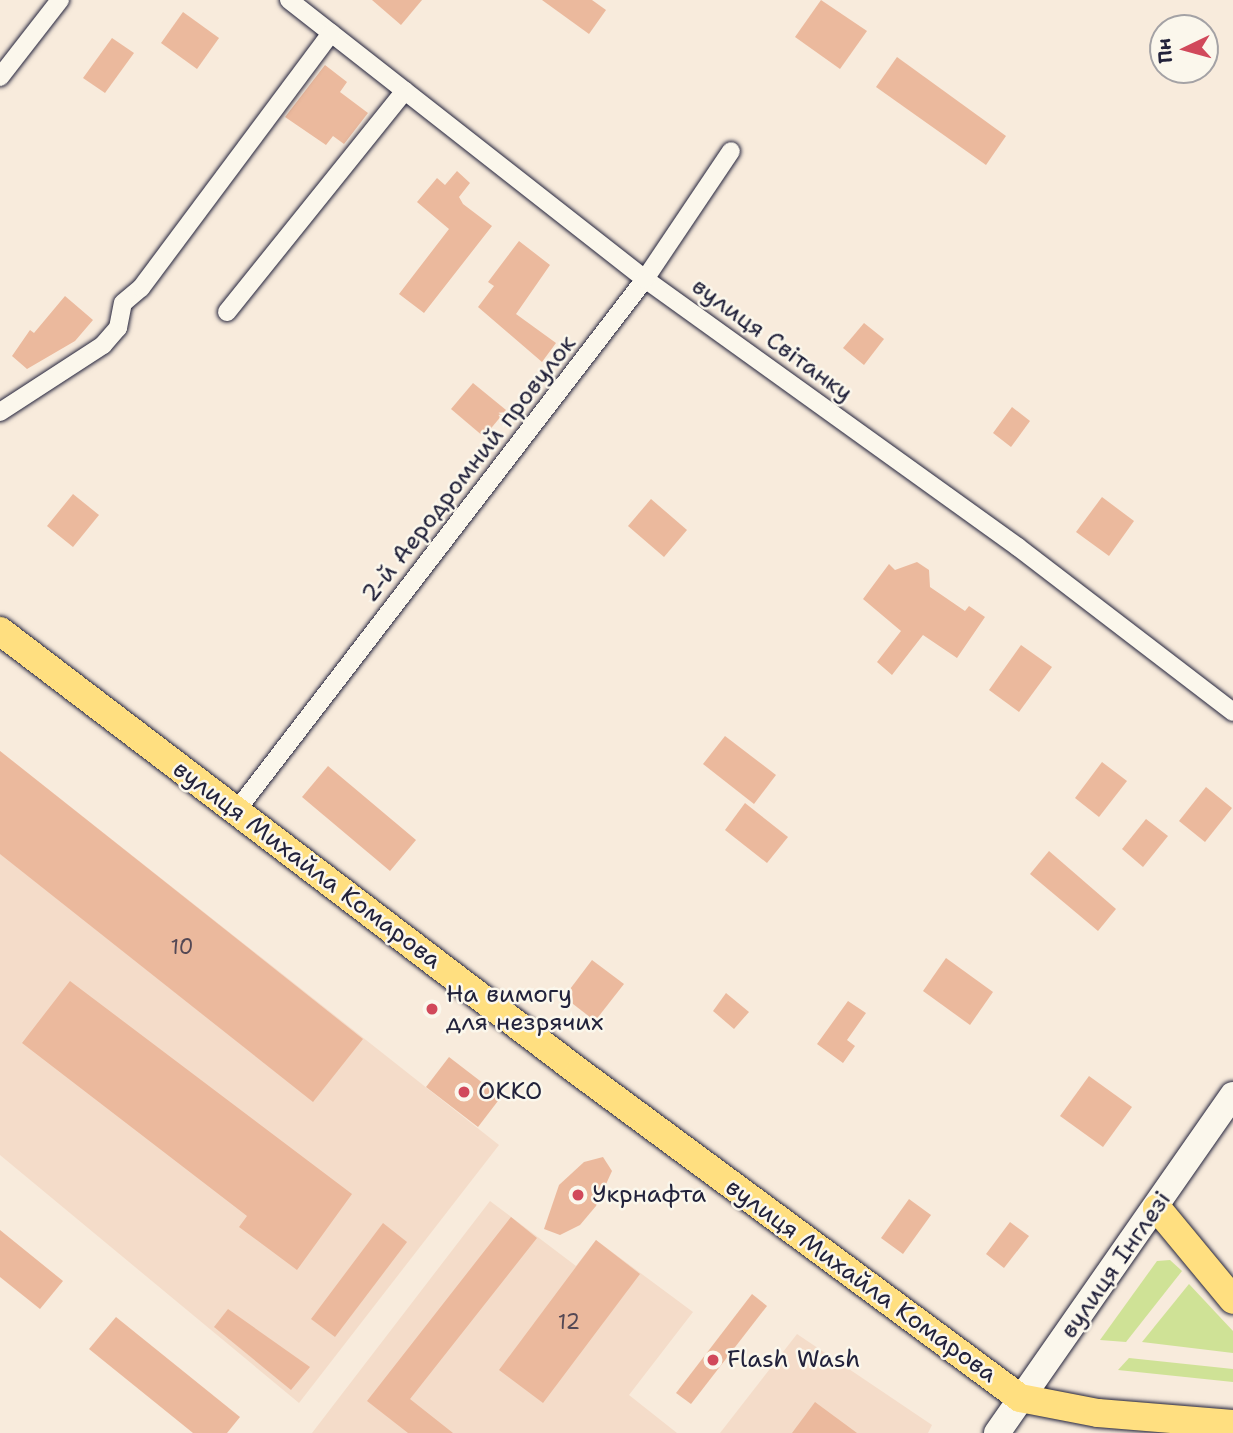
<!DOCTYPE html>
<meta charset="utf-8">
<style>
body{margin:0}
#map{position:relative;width:1233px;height:1433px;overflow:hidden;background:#f8ebdc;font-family:"Shantell Sans",sans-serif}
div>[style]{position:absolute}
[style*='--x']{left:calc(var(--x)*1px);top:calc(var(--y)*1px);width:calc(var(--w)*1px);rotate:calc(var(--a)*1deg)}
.built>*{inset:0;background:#f4dcc9}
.green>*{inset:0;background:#cfe296}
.building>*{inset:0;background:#ebb99d}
.roads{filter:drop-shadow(0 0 2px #22223b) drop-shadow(0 0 2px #22223b)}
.street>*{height:18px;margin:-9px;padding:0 9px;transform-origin:9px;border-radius:9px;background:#fbf7ec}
.secondary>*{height:26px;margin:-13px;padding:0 13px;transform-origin:13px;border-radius:13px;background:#fbf7ec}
.primary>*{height:28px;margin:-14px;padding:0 14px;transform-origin:14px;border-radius:14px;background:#ffdf80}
.dots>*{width:19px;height:19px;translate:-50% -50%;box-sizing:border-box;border:4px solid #fbf7ec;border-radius:50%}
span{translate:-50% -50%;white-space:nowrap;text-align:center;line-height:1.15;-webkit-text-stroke:5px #fbf7ec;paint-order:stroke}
.number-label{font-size:21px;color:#544854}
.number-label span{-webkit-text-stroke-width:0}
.street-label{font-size:24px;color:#22223b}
.poi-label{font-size:24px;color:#22223b}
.left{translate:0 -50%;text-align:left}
.north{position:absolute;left:1149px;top:14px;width:70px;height:70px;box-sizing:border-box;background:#fbf7ec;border:2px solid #a4a2a5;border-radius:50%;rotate:265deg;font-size:19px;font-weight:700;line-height:28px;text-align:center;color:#22223b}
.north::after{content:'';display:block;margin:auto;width:24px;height:32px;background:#d1495b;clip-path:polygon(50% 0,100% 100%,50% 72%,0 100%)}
</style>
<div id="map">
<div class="built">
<div style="clip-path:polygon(0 751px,499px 1145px,299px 1403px,0 1155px)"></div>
<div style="clip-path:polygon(490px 1201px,576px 1266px,596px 1240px,693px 1312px,629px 1395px,677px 1433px,312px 1433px)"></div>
<div style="clip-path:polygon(797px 1334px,932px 1425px,928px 1433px,720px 1433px)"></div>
</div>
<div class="green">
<div style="clip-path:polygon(1170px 1260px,1182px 1271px,1126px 1342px,1100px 1340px,1157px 1261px)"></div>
<div style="clip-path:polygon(1189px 1284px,1233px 1331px,1233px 1353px,1142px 1342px)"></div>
<div style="clip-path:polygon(1129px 1358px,1233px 1369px,1233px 1382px,1118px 1370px)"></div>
</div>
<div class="building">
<div style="clip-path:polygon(372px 0,422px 0,401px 25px)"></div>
<div style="clip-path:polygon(542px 0,592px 0,606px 10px,589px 34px)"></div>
<div style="clip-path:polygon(821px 0,867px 31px,840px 69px,795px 37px)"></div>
<div style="clip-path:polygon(183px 12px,219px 38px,197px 69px,161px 43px)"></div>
<div style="clip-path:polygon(112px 38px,134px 53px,105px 93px,83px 78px)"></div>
<div style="clip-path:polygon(897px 57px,1006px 136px,986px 165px,876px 87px)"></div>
<div style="clip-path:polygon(325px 65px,347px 82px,340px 92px,368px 113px,344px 144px,333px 136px,326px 145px,285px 117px)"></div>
<div style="clip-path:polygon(457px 171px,470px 183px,459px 197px,463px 204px,492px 226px,424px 313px,399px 294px,449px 229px,417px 202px,437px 178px,445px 185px)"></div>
<div style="clip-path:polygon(519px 241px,550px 265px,516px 314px,556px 343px,542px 362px,478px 307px,494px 286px,488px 282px)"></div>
<div style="clip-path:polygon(65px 296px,93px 320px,75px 341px,27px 369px,12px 356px,30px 330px,34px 333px)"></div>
<div style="clip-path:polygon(864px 323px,884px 339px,864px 365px,843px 348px)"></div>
<div style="clip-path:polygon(473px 383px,506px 410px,484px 437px,451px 409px)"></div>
<div style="clip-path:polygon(1012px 407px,1030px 421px,1011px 447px,993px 433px)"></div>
<div style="clip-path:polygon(73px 494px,99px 515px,73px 547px,47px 526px)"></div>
<div style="clip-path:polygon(1102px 497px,1134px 521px,1109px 556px,1076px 532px)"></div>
<div style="clip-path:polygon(651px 499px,687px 530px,664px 557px,628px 526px)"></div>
<div style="clip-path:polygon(917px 562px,929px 570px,930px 587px,965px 611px,969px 606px,985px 617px,957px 658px,923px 635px,892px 675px,877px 662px,901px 631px,863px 599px,889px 564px,895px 570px)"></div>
<div style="clip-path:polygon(1021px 645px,1052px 667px,1019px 712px,989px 690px)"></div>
<div style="clip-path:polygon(725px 736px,776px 775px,754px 804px,703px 764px)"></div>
<div style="clip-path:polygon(0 751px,363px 1039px,313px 1102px,0 854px)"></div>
<div style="clip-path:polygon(1102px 762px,1127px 781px,1099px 817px,1075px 798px)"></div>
<div style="clip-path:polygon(328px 766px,416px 840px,390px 871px,302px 797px)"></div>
<div style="clip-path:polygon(1206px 787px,1232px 808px,1205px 842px,1179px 821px)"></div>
<div style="clip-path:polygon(745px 803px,788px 837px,767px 863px,725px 830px)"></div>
<div style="clip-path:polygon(1146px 819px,1168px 836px,1143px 867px,1122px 849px)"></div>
<div style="clip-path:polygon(1049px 851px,1116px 909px,1098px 931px,1030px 874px)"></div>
<div style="clip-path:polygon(946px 958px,993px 992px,970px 1025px,923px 991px)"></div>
<div style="clip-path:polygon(592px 960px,624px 984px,595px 1021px,564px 997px)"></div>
<div style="clip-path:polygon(70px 981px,352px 1194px,297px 1270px,239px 1227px,247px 1216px,22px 1043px)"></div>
<div style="clip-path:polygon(726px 993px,749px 1012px,734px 1029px,713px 1011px)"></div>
<div style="clip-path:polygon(848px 1001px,866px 1013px,847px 1040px,855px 1046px,843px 1063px,817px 1044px)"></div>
<div style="clip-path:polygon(449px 1057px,501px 1097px,478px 1127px,426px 1087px)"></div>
<div style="clip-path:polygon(1089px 1076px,1132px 1107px,1103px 1147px,1060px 1116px)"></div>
<div style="clip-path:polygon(603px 1157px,612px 1171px,596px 1206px,580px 1225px,560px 1235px,544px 1229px,559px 1185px,584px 1162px)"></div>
<div style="clip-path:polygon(909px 1199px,931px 1215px,903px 1254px,881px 1238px)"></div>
<div style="clip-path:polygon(511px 1217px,537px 1238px,410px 1399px,453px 1433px,408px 1433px,367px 1401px)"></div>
<div style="clip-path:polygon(1010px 1222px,1029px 1236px,1004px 1268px,986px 1254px)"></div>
<div style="clip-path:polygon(383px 1223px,407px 1242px,335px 1337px,311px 1319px)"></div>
<div style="clip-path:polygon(0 1230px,63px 1281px,40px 1309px,0 1277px)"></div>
<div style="clip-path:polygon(596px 1240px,640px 1274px,543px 1403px,499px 1370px)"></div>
<div style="clip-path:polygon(752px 1294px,767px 1306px,691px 1404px,676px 1393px)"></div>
<div style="clip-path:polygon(228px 1309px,310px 1367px,291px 1390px,214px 1327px)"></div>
<div style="clip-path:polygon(116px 1317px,240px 1417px,227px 1433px,193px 1433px,89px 1349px)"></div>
<div style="clip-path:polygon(815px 1402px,857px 1433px,792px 1433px)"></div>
</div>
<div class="roads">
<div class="street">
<div style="--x:289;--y:0;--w:452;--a:38.1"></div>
<div style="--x:645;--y:279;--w:459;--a:35.7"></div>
<div style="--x:1018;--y:547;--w:271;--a:37.5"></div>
<div style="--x:0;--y:77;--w:98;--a:-52.1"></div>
<div style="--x:227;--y:312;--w:284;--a:-51.2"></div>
<div style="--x:0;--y:412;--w:123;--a:-33"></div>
<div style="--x:103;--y:345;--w:23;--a:-49"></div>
<div style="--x:118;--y:328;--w:25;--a:-79"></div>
<div style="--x:123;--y:303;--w:23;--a:-40"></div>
<div style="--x:141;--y:288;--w:318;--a:-53.3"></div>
<div style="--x:237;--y:810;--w:670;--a:-52.46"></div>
<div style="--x:645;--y:279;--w:154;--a:-56.1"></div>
</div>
<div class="secondary">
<div style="--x:997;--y:1433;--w:412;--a:-55.1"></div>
</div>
<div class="primary">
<div style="--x:0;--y:631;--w:728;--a:37.3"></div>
<div style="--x:579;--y:1072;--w:548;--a:36.47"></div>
<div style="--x:1020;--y:1398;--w:79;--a:10.9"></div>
<div style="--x:1098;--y:1413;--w:135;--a:4.7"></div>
<div style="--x:1157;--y:1208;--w:119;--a:50.4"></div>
</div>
</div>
<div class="dots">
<div style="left:432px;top:1009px;background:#d1495b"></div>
<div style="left:464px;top:1092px;background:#d1495b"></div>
<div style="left:578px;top:1195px;background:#d1495b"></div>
<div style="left:713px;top:1360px;background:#d1495b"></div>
</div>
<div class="number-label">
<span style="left:182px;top:947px">10</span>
<span style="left:569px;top:1322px">12</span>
</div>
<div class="street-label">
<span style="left:772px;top:340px;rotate:36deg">вулиця Світанку</span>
<span style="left:469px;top:469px;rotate:-52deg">2-й Аеродромний провулок</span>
<span style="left:307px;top:865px;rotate:37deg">вулиця Михайла Комарова</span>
<span style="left:1116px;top:1265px;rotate:-55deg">вулиця Інглезі</span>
<span style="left:861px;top:1281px;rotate:36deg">вулиця Михайла Комарова</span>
</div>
<div class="poi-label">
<span class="left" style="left:446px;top:1009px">На вимогу<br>для незрячих</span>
<span class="left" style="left:478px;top:1092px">ОККО</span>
<span class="left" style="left:592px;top:1195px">Укрнафта</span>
<span class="left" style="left:727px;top:1360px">Flash Wash</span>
</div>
<div class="north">Пн</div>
</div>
